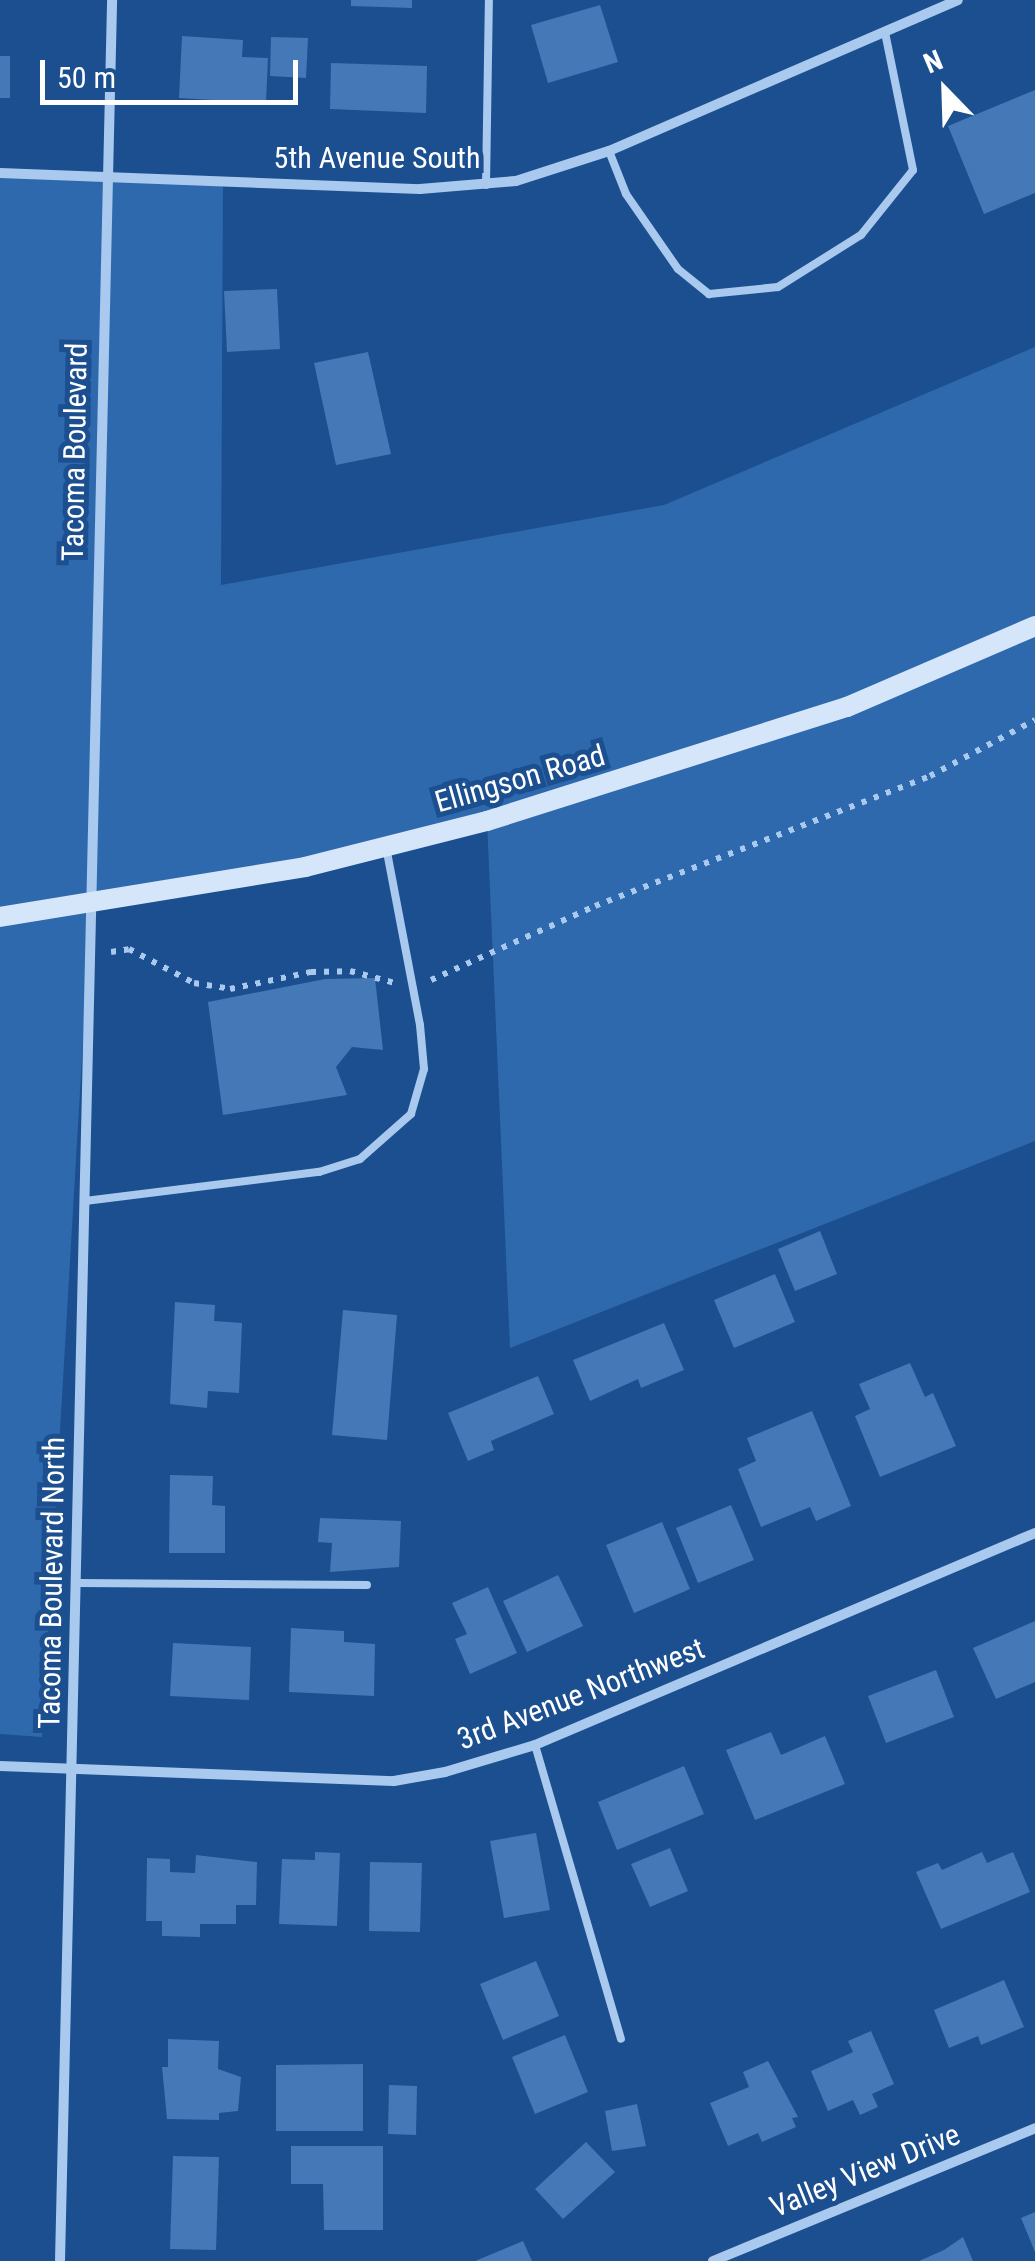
<!DOCTYPE html>
<style>
body{margin:0}
#map{position:relative;width:1035px;height:2261px;overflow:hidden;background:#1b4f8f;font-family:"Roboto Condensed",sans-serif}
div>[style]{position:absolute}
[style*='--x']{left:calc(var(--x)*1px);top:calc(var(--y)*1px);width:calc(var(--w)*1px);rotate:calc(var(--a)*1deg)}
.green>*{inset:0;background:#2e69ad}
.building>*{inset:0;background:#4478b7}
.path>*{height:6px;margin-top:-3px;transform-origin:0;background:repeating-linear-gradient(90deg,#a9c9ee 0 5px,transparent 0 13px)}
.lane>*{height:8px;margin:-4px;padding:0 4px;transform-origin:4px;border-radius:4px;background:#a9c9ee}
.street>*{height:10px;margin:-5px;padding:0 5px;transform-origin:5px;border-radius:5px;background:#a9c9ee}
.secondary>*{height:20px;margin:-10px;padding:0 10px;transform-origin:10px;border-radius:10px;background:#d6e6fa}
span{translate:-50% -50%;white-space:nowrap;text-align:center;line-height:1.15;-webkit-text-stroke:10px #1b4f8f;paint-order:stroke}
.street-label{font-size:30px;color:#fff}
.north{position:absolute;left:895px;top:40px;width:100px;height:100px;-webkit-text-stroke:8px #1b4f8f;paint-order:stroke;rotate:337deg;font-size:28px;font-weight:700;line-height:40px;text-align:center;color:#fff}
.north::after{content:'';display:block;margin:auto;width:35px;height:45px;background:#fff;clip-path:polygon(50% 0,100% 100%,50% 72%,0 100%)}
.scale{position:absolute;left:40px;top:60px;width:258px;height:45px;box-sizing:border-box;border:5px solid #fff;border-top:0;padding-left:12px;font-size:30px;line-height:35px;white-space:nowrap;color:#fff;-webkit-text-stroke:8px #1b4f8f;paint-order:stroke}
</style>
<div id="map">
<div class="green">
<div style="clip-path:polygon(0 175px,223px 181px,221px 585px,664px 505px,1035px 347px,1035px 1141px,510px 1348px,487px 821px,91px 905px,42px 1737px,0 1734px)"></div>
</div>
<div class="building">
<div style="clip-path:polygon(351px 0,412px 0,412px 8px,351px 6px)"></div>
<div style="clip-path:polygon(600px 5px,618px 62px,548px 83px,531px 25px)"></div>
<div style="clip-path:polygon(182px 36px,243px 40px,242px 57px,268px 58px,266px 103px,179px 98px)"></div>
<div style="clip-path:polygon(271px 37px,308px 38px,306px 78px,270px 76px)"></div>
<div style="clip-path:polygon(0 56px,10px 56px,10px 98px,0 98px)"></div>
<div style="clip-path:polygon(331px 63px,427px 66px,426px 113px,330px 109px)"></div>
<div style="clip-path:polygon(1035px 90px,1035px 193px,984px 214px,948px 126px)"></div>
<div style="clip-path:polygon(277px 289px,280px 349px,227px 352px,224px 291px)"></div>
<div style="clip-path:polygon(368px 352px,391px 454px,336px 465px,314px 363px)"></div>
<div style="clip-path:polygon(375px 978px,383px 1050px,352px 1047px,336px 1067px,347px 1095px,223px 1115px,208px 1002px,325px 979px)"></div>
<div style="clip-path:polygon(820px 1231px,837px 1274px,795px 1291px,778px 1249px)"></div>
<div style="clip-path:polygon(775px 1274px,795px 1322px,734px 1348px,714px 1300px)"></div>
<div style="clip-path:polygon(175px 1302px,215px 1305px,214px 1321px,242px 1323px,239px 1393px,208px 1391px,207px 1408px,170px 1404px)"></div>
<div style="clip-path:polygon(343px 1310px,397px 1315px,387px 1440px,332px 1435px)"></div>
<div style="clip-path:polygon(664px 1323px,684px 1370px,641px 1388px,638px 1379px,590px 1401px,573px 1360px)"></div>
<div style="clip-path:polygon(910px 1363px,925px 1397px,933px 1393px,956px 1446px,880px 1477px,855px 1416px,870px 1409px,859px 1384px)"></div>
<div style="clip-path:polygon(538px 1376px,554px 1414px,491px 1441px,494px 1450px,468px 1461px,448px 1413px)"></div>
<div style="clip-path:polygon(812px 1411px,851px 1506px,816px 1521px,810px 1507px,761px 1527px,738px 1469px,756px 1461px,747px 1438px)"></div>
<div style="clip-path:polygon(170px 1475px,213px 1476px,212px 1505px,225px 1506px,225px 1553px,169px 1553px)"></div>
<div style="clip-path:polygon(731px 1505px,754px 1560px,698px 1583px,676px 1528px)"></div>
<div style="clip-path:polygon(320px 1518px,401px 1521px,399px 1567px,330px 1572px,332px 1543px,318px 1542px)"></div>
<div style="clip-path:polygon(662px 1522px,690px 1589px,634px 1613px,606px 1545px)"></div>
<div style="clip-path:polygon(558px 1575px,583px 1626px,527px 1652px,503px 1601px)"></div>
<div style="clip-path:polygon(488px 1587px,517px 1653px,470px 1674px,455px 1639px,467px 1634px,452px 1603px)"></div>
<div style="clip-path:polygon(1035px 1621px,1035px 1682px,996px 1699px,973px 1648px)"></div>
<div style="clip-path:polygon(291px 1628px,344px 1631px,344px 1642px,375px 1644px,374px 1696px,289px 1692px)"></div>
<div style="clip-path:polygon(173px 1643px,251px 1647px,249px 1700px,170px 1696px)"></div>
<div style="clip-path:polygon(936px 1670px,954px 1717px,886px 1743px,868px 1696px)"></div>
<div style="clip-path:polygon(771px 1732px,781px 1755px,825px 1736px,845px 1784px,755px 1820px,726px 1750px)"></div>
<div style="clip-path:polygon(684px 1766px,704px 1814px,617px 1850px,598px 1802px)"></div>
<div style="clip-path:polygon(536px 1833px,550px 1910px,504px 1918px,490px 1841px)"></div>
<div style="clip-path:polygon(670px 1848px,688px 1891px,650px 1907px,631px 1864px)"></div>
<div style="clip-path:polygon(315px 1852px,340px 1853px,337px 1926px,279px 1924px,282px 1859px,315px 1860px)"></div>
<div style="clip-path:polygon(982px 1852px,987px 1863px,1013px 1852px,1030px 1892px,941px 1929px,916px 1872px,938px 1863px,942px 1870px)"></div>
<div style="clip-path:polygon(196px 1855px,257px 1862px,256px 1905px,236px 1905px,236px 1924px,200px 1924px,200px 1937px,162px 1936px,162px 1921px,146px 1921px,147px 1858px,170px 1859px,170px 1872px,195px 1873px)"></div>
<div style="clip-path:polygon(370px 1862px,422px 1863px,420px 1932px,369px 1931px)"></div>
<div style="clip-path:polygon(536px 1961px,559px 2016px,503px 2040px,480px 1984px)"></div>
<div style="clip-path:polygon(1004px 1980px,1024px 2027px,981px 2045px,978px 2036px,949px 2048px,934px 2010px)"></div>
<div style="clip-path:polygon(871px 2031px,894px 2084px,872px 2094px,878px 2107px,860px 2115px,853px 2100px,828px 2111px,811px 2071px,853px 2052px,848px 2041px)"></div>
<div style="clip-path:polygon(565px 2035px,588px 2092px,535px 2114px,512px 2057px)"></div>
<div style="clip-path:polygon(168px 2039px,219px 2041px,218px 2069px,241px 2077px,238px 2111px,219px 2113px,219px 2120px,167px 2119px,162px 2067px,168px 2067px)"></div>
<div style="clip-path:polygon(768px 2061px,798px 2117px,792px 2118px,796px 2127px,762px 2142px,758px 2133px,728px 2146px,710px 2103px,749px 2087px,743px 2072px)"></div>
<div style="clip-path:polygon(363px 2064px,363px 2131px,276px 2131px,276px 2065px)"></div>
<div style="clip-path:polygon(389px 2085px,417px 2086px,416px 2135px,388px 2134px)"></div>
<div style="clip-path:polygon(637px 2104px,646px 2146px,612px 2151px,605px 2111px)"></div>
<div style="clip-path:polygon(586px 2142px,615px 2172px,563px 2219px,535px 2189px)"></div>
<div style="clip-path:polygon(291px 2146px,383px 2146px,383px 2230px,324px 2230px,323px 2184px,291px 2184px)"></div>
<div style="clip-path:polygon(173px 2156px,219px 2157px,216px 2250px,170px 2249px)"></div>
<div style="clip-path:polygon(1035px 2212px,1035px 2252px,1021px 2218px)"></div>
<div style="clip-path:polygon(963px 2237px,973px 2261px,919px 2261px,944px 2250px)"></div>
<div style="clip-path:polygon(523px 2241px,532px 2261px,475px 2261px)"></div>
</div>
<div class="path">
<div style="--x:111;--y:952;--w:18;--a:-9"></div>
<div style="--x:129;--y:949;--w:73;--a:27.6"></div>
<div style="--x:194;--y:983;--w:36;--a:9"></div>
<div style="--x:230;--y:989;--w:83;--a:-11.9"></div>
<div style="--x:311;--y:972;--w:39;--a:-1"></div>
<div style="--x:350;--y:971;--w:47;--a:14.9"></div>
<div style="--x:431;--y:980;--w:180;--a:-24.3"></div>
<div style="--x:595;--y:906;--w:359;--a:-21.2"></div>
<div style="--x:930;--y:776;--w:119;--a:-28.1"></div>
</div>
<div class="lane">
<div style="--x:609;--y:151;--w:46;--a:68.4"></div>
<div style="--x:626;--y:194;--w:91;--a:55.3"></div>
<div style="--x:678;--y:269;--w:40;--a:39"></div>
<div style="--x:709;--y:294;--w:69;--a:-5.8"></div>
<div style="--x:778;--y:287;--w:98;--a:-32.1"></div>
<div style="--x:861;--y:235;--w:83;--a:-51.3"></div>
<div style="--x:913;--y:170;--w:141;--a:-101.5"></div>
<div style="--x:486;--y:185;--w:185;--a:-89.1"></div>
<div style="--x:85;--y:1201;--w:236;--a:-7.1"></div>
<div style="--x:319;--y:1172;--w:43;--a:-17.6"></div>
<div style="--x:360;--y:1159;--w:68;--a:-41.4"></div>
<div style="--x:411;--y:1114;--w:47;--a:-73.9"></div>
<div style="--x:424;--y:1069;--w:44;--a:-95.2"></div>
<div style="--x:420;--y:1025;--w:181;--a:-100.8"></div>
<div style="--x:78;--y:1583;--w:289;--a:0.4"></div>
<div style="--x:535;--y:1745;--w:306;--a:73.7"></div>
</div>
<div class="street">
<div style="--x:0;--y:173;--w:420;--a:2.2"></div>
<div style="--x:420;--y:189;--w:96;--a:-4.8"></div>
<div style="--x:516;--y:181;--w:98;--a:-17.9"></div>
<div style="--x:609;--y:151;--w:380;--a:-23.4"></div>
<div style="--x:0;--y:1766;--w:394;--a:2.2"></div>
<div style="--x:394;--y:1781;--w:52;--a:-10"></div>
<div style="--x:445;--y:1772;--w:94;--a:-16.7"></div>
<div style="--x:535;--y:1745;--w:543;--a:-22.98"></div>
<div style="--x:60;--y:2261;--w:2262;--a:-88.68"></div>
<div style="--x:713;--y:2261;--w:348;--a:-22.4"></div>
</div>
<div class="secondary">
<div style="--x:0;--y:917;--w:309;--a:-9.3"></div>
<div style="--x:305;--y:867;--w:188;--a:-14.2"></div>
<div style="--x:487;--y:821;--w:378;--a:-17.6"></div>
<div style="--x:847;--y:707;--w:205;--a:-23.3"></div>
</div>
<div class="street-label">
<span style="left:377px;top:158px">5th Avenue South</span>
<span style="left:75px;top:452px;rotate:-89deg">Tacoma Boulevard</span>
<span style="left:520px;top:779px;rotate:-16deg">Ellingson Road</span>
<span style="left:52px;top:1583px;rotate:-89deg">Tacoma Boulevard North</span>
<span style="left:581px;top:1694px;rotate:-21deg">3rd Avenue Northwest</span>
<span style="left:865px;top:2171px;rotate:-22deg">Valley View Drive</span>
</div>
<div class="north">N</div>
<div class="scale">50 m</div>
</div>
